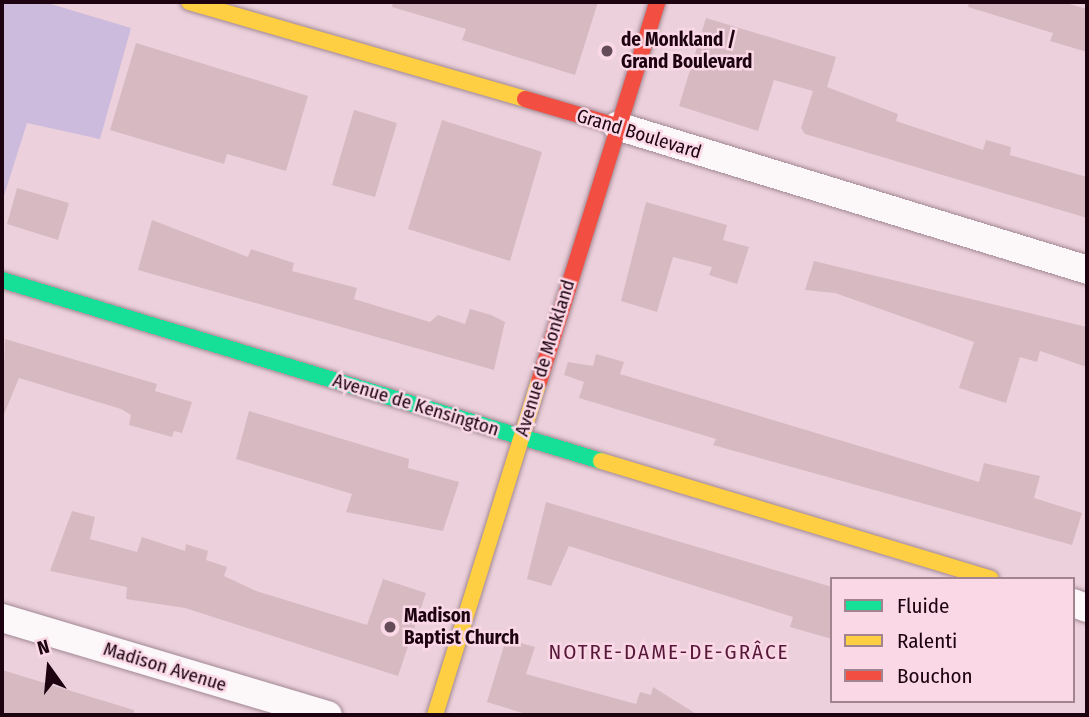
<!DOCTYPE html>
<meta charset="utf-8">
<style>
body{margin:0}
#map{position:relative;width:1089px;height:717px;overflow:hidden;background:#ecd1dc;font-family:"Fira Sans Condensed",sans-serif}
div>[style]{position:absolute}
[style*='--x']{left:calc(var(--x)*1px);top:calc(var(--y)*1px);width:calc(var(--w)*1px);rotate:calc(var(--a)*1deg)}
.green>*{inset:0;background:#cbd}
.building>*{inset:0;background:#d6b9c1}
.roads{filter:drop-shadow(0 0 2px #a18893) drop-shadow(0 0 2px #a18893)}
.street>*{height:28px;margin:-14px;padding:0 14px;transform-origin:14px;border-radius:14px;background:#fcf8fa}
.fast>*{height:16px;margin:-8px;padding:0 8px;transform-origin:8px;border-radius:8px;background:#16e098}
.slow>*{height:16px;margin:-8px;padding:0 8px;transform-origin:8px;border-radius:8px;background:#ffcf43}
.jam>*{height:16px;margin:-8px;padding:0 8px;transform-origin:8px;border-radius:8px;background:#f24e42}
.dots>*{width:19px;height:19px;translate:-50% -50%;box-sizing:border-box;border:4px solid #fad8e6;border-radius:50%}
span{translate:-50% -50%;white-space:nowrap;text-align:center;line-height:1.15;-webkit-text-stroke:5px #fad8e6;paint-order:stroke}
.poi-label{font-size:19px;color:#1d0310;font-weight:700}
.left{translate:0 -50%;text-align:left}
.street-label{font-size:19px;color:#1d0310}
.neighbourhood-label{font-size:21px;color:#581739;letter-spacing:2px}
.frame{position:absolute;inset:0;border:4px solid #1d0310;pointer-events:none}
.legend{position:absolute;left:830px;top:577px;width:245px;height:126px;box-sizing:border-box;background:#fad8e6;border:2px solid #a28390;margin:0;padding:9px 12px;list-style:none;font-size:21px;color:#1d0310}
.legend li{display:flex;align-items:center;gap:14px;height:35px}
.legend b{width:35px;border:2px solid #a28390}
.north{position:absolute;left:14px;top:633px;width:70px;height:70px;-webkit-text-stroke:5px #fad8e6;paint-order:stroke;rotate:345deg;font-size:19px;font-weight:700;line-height:28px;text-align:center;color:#1d0310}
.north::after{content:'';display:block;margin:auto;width:24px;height:32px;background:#1d0310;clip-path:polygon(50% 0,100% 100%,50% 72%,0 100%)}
</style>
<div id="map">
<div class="green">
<div style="clip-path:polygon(2px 2px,44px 2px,131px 28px,100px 139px,27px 123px,2px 202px)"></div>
</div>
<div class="building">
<div style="clip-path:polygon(393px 2px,598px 2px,575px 75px,462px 40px,466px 29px,392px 7px)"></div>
<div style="clip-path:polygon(969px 2px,1062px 2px,1087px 9px,1087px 52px,1050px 41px,1053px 33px,968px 7px)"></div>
<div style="clip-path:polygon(706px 18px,836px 57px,827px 87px,898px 114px,896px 121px,983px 150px,986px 140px,1011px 147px,1010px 155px,1087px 177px,1087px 218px,805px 134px,801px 128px,813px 91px,774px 80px,758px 131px,679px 106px)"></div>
<div style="clip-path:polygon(136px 43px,308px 96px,286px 171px,227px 154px,224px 164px,110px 130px)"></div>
<div style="clip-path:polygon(354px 110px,397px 123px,375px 197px,332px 185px)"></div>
<div style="clip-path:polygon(442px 120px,542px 152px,510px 261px,408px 229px)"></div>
<div style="clip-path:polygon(17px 188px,69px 203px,58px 240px,7px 224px)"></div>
<div style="clip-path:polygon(646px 202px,727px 225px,723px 240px,749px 247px,737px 284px,709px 275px,712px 267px,673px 257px,657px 312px,621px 301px)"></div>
<div style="clip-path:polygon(152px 220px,248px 257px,251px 249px,294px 263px,292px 271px,357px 288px,354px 299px,430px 322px,438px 315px,465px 324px,470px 309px,491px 315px,505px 322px,494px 370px,138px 270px)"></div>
<div style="clip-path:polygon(814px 261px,1087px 327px,1087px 367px,1040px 351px,1037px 362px,1020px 357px,1006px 403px,959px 388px,974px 342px,835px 293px,805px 290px)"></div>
<div style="clip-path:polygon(5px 339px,157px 384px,155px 391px,192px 402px,182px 433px,174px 431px,172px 437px,129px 425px,131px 415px,121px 409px,19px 378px,2px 419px)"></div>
<div style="clip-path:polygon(596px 354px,624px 362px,620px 374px,979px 482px,984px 463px,1040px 476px,1034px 498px,1082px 513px,1072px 545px,713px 445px,716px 439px,579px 398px,584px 382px,564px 375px,568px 362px,593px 366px)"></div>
<div style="clip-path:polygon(249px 411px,409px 459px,408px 468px,459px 482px,443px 531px,346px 512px,352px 494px,236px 459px)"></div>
<div style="clip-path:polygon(546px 502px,832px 587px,832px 639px,790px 627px,793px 617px,569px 546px,551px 586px,527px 579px)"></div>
<div style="clip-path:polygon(72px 511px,95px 517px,90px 539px,137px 552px,142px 537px,185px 551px,186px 544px,208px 551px,206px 560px,227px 567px,224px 576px,256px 591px,367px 625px,383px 579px,426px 593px,398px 676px,185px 608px,126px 599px,127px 587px,50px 571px)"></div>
<div style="clip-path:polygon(506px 639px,535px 647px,526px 674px,636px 704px,640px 692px,651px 695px,653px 687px,698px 715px,529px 715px,487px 702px)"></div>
<div style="clip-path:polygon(2px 670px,134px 710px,134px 715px,2px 715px)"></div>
</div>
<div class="roads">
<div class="street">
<div style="--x:617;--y:126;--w:492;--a:17"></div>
<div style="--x:1073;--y:603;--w:15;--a:20"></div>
<div style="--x:2;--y:618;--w:340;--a:16.6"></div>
</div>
<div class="fast">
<div style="--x:2;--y:280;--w:626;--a:16.81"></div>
</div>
<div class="slow">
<div style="--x:189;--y:2;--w:350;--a:16.1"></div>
<div style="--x:601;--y:461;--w:407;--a:16.8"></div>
<div style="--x:435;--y:715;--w:349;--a:-72.7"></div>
</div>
<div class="jam">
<div style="--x:525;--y:99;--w:96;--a:16.4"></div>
<div style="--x:539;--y:382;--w:398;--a:-72.7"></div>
</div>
</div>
<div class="dots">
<div style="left:607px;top:51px;background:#654b57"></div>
<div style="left:390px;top:627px;background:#654b57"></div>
</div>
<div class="poi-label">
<span class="left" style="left:621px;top:51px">de Monkland /<br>Grand Boulevard</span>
<span class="left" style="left:404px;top:627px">Madison<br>Baptist Church</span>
</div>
<div class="street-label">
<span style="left:639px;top:134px;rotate:17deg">Grand Boulevard</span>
<span style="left:545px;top:358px;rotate:-73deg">Avenue de Monkland</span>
<span style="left:416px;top:405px;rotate:17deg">Avenue de Kensington</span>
<span style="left:165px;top:667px;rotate:17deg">Madison Avenue</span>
</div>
<div class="neighbourhood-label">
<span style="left:669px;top:652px">NOTRE-DAME-DE-GRÂCE</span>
</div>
<div class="frame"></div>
<ul class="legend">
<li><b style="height:9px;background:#16e098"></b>Fluide</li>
<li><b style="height:9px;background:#ffcf43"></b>Ralenti</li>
<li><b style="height:9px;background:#f24e42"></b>Bouchon</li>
</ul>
<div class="north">N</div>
</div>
